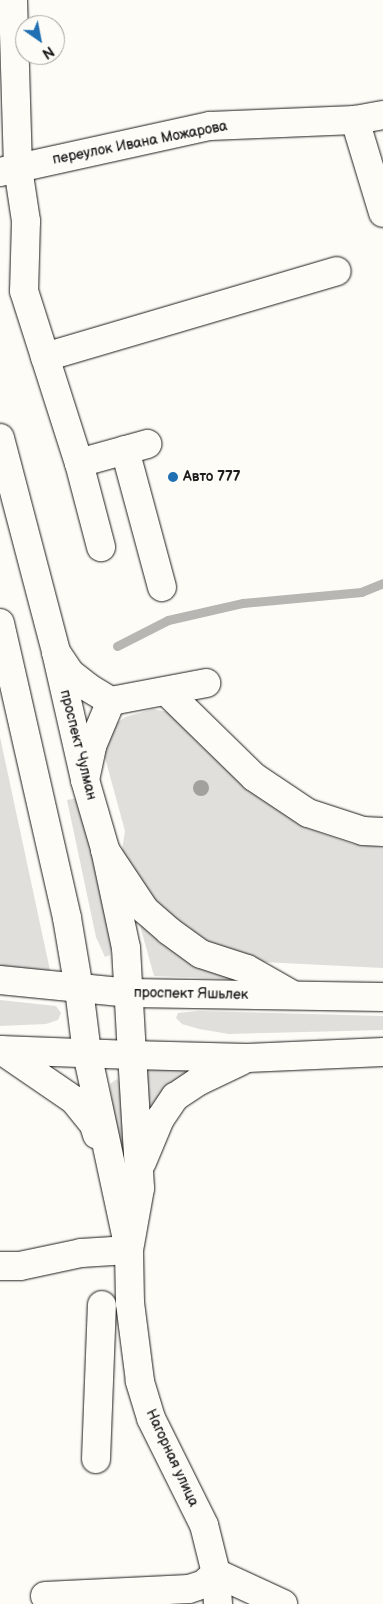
<!DOCTYPE html>
<meta charset="utf-8">
<style>
body{margin:0}
#map{position:relative;width:383px;height:1604px;overflow:hidden;background:#fdfcf7;font-family:"Balsamiq Sans",sans-serif}
div>[style]{position:absolute}
[style*='--x']{left:calc(var(--x)*1px);top:calc(var(--y)*1px);width:calc(var(--w)*1px);rotate:calc(var(--a)*1deg)}
.green>*{inset:0;background:#e0dfdb}
.stream>*{height:9px;margin:-4.5px;padding:0 4.5px;transform-origin:4.5px;border-radius:4.5px;background:#b7b6b2}
.roads{filter:drop-shadow(0 0 1px #1c1c1c) drop-shadow(0 0 1px #1c1c1c)}
.minor>*{height:28px;margin:-14px;padding:0 14px;transform-origin:14px;border-radius:14px;background:#fdfcf7}
.major>*{height:28px;margin:-14px;padding:0 14px;transform-origin:14px;border-radius:14px;background:#fdfcf7}
.trees>*{width:16px;height:16px;margin:-8px;border-radius:50%;background:#a2a19e}
.dots>*{width:14px;height:14px;translate:-50% -50%;box-sizing:border-box;border:2px solid #fdfcf7;border-radius:50%}
span{translate:-50% -50%;white-space:nowrap;text-align:center;line-height:1.15;-webkit-text-stroke:4px #fdfcf7;paint-order:stroke}
.street-label{font-size:14px;color:#1c1c1c}
.poi-label{font-size:14px;color:#1c1c1c;font-weight:700}
.left{translate:0 -50%;text-align:left}
.north{position:absolute;left:15px;top:15px;width:50px;height:50px;box-sizing:border-box;background:#fdfcf7;border:1px solid #a3a29f;border-radius:50%;rotate:147deg;font-size:14px;font-weight:700;line-height:20px;text-align:center;color:#1c1c1c}
.north::after{content:'';display:block;margin:auto;width:18px;height:22px;background:#1f6fb2;clip-path:polygon(50% 0,100% 100%,50% 72%,0 100%)}
</style>
<div id="map">
<div class="green">
<div style="clip-path:polygon(153px 709px,168px 712px,183px 724px,197px 742px,252px 792px,306px 828px,353px 844px,383px 847px,383px 968px,263px 962px,225px 953px,172px 924px,121px 857px,125px 831px,104px 754px,106px 740px,112px 727px,125px 717px)"></div>
<div style="clip-path:polygon(0 737px,51px 975px,0 968px)"></div>
<div style="clip-path:polygon(78px 798px,113px 941px,110px 955px,105px 957px,96px 937px,67px 800px)"></div>
<div style="clip-path:polygon(136px 911px,238px 979px,154px 976px)"></div>
<div style="clip-path:polygon(0 1000px,56px 1006px,61px 1013px,58px 1020px,46px 1024px,0 1026px)"></div>
<div style="clip-path:polygon(197px 1011px,383px 1016px,383px 1030px,229px 1034px,199px 1029px,182px 1024px,176px 1018px,178px 1013px)"></div>
<div style="clip-path:polygon(204px 1067px,151px 1118px,139px 1068px)"></div>
<div style="clip-path:polygon(117px 1079px,122px 1088px,130px 1175px,123px 1185px,110px 1084px)"></div>
</div>
<div class="stream">
<div style="--x:117;--y:646;--w:57;--a:-27"></div>
<div style="--x:168;--y:620;--w:77;--a:-12.8"></div>
<div style="--x:243;--y:603;--w:119;--a:-5.3"></div>
<div style="--x:361;--y:592;--w:24;--a:-22"></div>
</div>
<div class="roads">
<div class="minor">
<div style="--x:13;--y:0;--w:168;--a:88.3"></div>
<div style="--x:18;--y:168;--w:54;--a:81.4"></div>
<div style="--x:26;--y:221;--w:70;--a:91.6"></div>
<div style="--x:24;--y:291;--w:181;--a:72.3"></div>
<div style="--x:79;--y:463;--w:87;--a:75.3"></div>
<div style="--x:355;--y:120;--w:97;--a:73.2"></div>
<div style="--x:0;--y:172;--w:215;--a:-12.4"></div>
<div style="--x:210;--y:126;--w:145;--a:-2.4"></div>
<div style="--x:355;--y:120;--w:28;--a:-10"></div>
<div style="--x:45;--y:357;--w:304;--a:-16.4"></div>
<div style="--x:125;--y:450;--w:142;--a:74.9"></div>
<div style="--x:79;--y:463;--w:71;--a:-15.6"></div>
<div style="--x:56;--y:652;--w:25;--a:56"></div>
<div style="--x:70;--y:673;--w:24;--a:38"></div>
<div style="--x:89;--y:688;--w:26;--a:31"></div>
<div style="--x:111;--y:701;--w:97;--a:-10.7"></div>
<div style="--x:166;--y:691;--w:123;--a:44.3"></div>
<div style="--x:254;--y:777;--w:65;--a:33.7"></div>
<div style="--x:308;--y:813;--w:58;--a:18.1"></div>
<div style="--x:363;--y:831;--w:20;--a:3"></div>
<div style="--x:85;--y:780;--w:35;--a:-78"></div>
<div style="--x:92;--y:746;--w:49;--a:-67.1"></div>
<div style="--x:105;--y:850;--w:72;--a:56.3"></div>
<div style="--x:145;--y:910;--w:32;--a:41"></div>
<div style="--x:169;--y:931;--w:39;--a:36"></div>
<div style="--x:201;--y:954;--w:48;--a:18.1"></div>
<div style="--x:247;--y:969;--w:51;--a:29.6"></div>
<div style="--x:130;--y:993;--w:253;--a:0.9"></div>
<div style="--x:1;--y:1050;--w:88;--a:34.4"></div>
<div style="--x:74;--y:1100;--w:32;--a:51"></div>
<div style="--x:94;--y:1125;--w:10;--a:73"></div>
<div style="--x:87;--y:1053;--w:190;--a:77.9"></div>
<div style="--x:142;--y:1162;--w:47;--a:-67.3"></div>
<div style="--x:160;--y:1119;--w:27;--a:-56"></div>
<div style="--x:175;--y:1097;--w:29;--a:-34"></div>
<div style="--x:199;--y:1081;--w:47;--a:-25.5"></div>
<div style="--x:0;--y:1266;--w:20;--a:0"></div>
<div style="--x:20;--y:1266;--w:62;--a:-12"></div>
<div style="--x:81;--y:1253;--w:48;--a:-3.6"></div>
<div style="--x:96;--y:1459;--w:154;--a:-87.8"></div>
<div style="--x:45;--y:1596;--w:144;--a:-2.8"></div>
<div style="--x:189;--y:1589;--w:16;--a:-18"></div>
<div style="--x:204;--y:1584;--w:16;--a:-43"></div>
<div style="--x:216;--y:1573;--w:74;--a:24.8"></div>
<div style="--x:218;--y:1604;--w:31;--a:-94"></div>
<div style="--x:216;--y:1573;--w:49;--a:-104"></div>
<div style="--x:204;--y:1525;--w:119;--a:-116.4"></div>
<div style="--x:151;--y:1418;--w:39;--a:-107"></div>
<div style="--x:140;--y:1381;--w:79;--a:-97.3"></div>
<div style="--x:130;--y:1303;--w:53;--a:-91.1"></div>
<div style="--x:129;--y:1250;--w:63;--a:-79.9"></div>
<div style="--x:140;--y:1188;--w:133;--a:-93.4"></div>
<div style="--x:132;--y:1055;--w:115;--a:1.5"></div>
<div style="--x:247;--y:1058;--w:136;--a:-2.5"></div>
</div>
<div class="major">
<div style="--x:0;--y:438;--w:221;--a:75.3"></div>
<div style="--x:56;--y:652;--w:131;--a:77.2"></div>
<div style="--x:85;--y:780;--w:72;--a:73.8"></div>
<div style="--x:105;--y:849;--w:101;--a:78"></div>
<div style="--x:126;--y:948;--w:107;--a:86.8"></div>
<div style="--x:132;--y:1055;--w:132;--a:-177.8"></div>
<div style="--x:0;--y:623;--w:303;--a:77.2"></div>
<div style="--x:67;--y:918;--w:72;--a:80.4"></div>
<div style="--x:79;--y:989;--w:64;--a:82.9"></div>
<div style="--x:0;--y:980;--w:131;--a:5.7"></div>
</div>
</div>
<div class="trees">
<div style="left:201px;top:788px"></div>
</div>
<div class="dots">
<div style="left:173px;top:477px;background:#1f6fb2"></div>
</div>
<div class="street-label">
<span style="left:140px;top:143px;rotate:-11deg">переулок Ивана Можарова</span>
<span style="left:78px;top:745px;rotate:76deg">проспект Чулман</span>
<span style="left:191px;top:994px;rotate:1deg">проспект Яшьлек</span>
<span style="left:172px;top:1458px;rotate:65deg">Нагорная улица</span>
</div>
<div class="poi-label">
<span class="left" style="left:183px;top:477px">Авто 777</span>
</div>
<div class="north">N</div>
</div>
